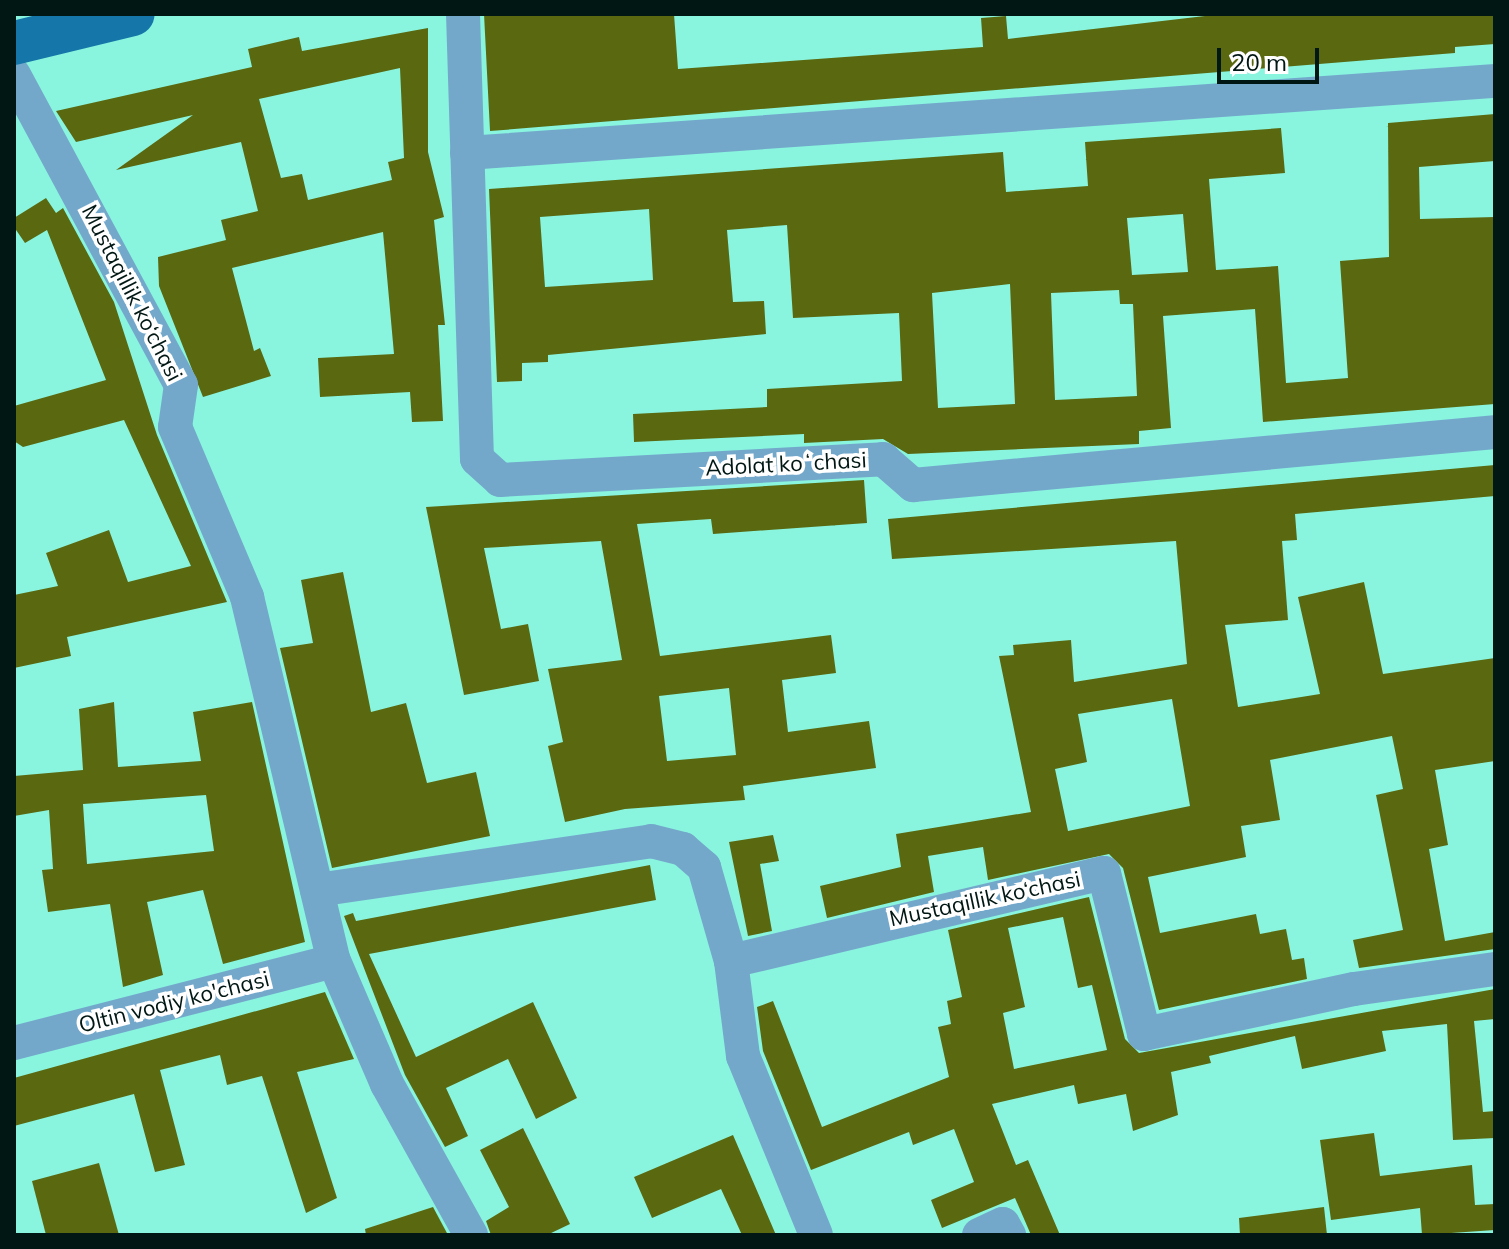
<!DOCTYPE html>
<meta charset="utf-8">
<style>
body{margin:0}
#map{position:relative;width:1509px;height:1249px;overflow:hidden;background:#89f5df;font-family:Mulish,sans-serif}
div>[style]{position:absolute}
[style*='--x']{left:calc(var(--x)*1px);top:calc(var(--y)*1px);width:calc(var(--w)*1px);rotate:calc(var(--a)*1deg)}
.building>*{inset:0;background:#5a6910}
.minor>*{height:34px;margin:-17px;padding:0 17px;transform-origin:17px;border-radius:17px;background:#74a8cb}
.primary>*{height:44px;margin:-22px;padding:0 22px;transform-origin:22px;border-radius:22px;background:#1476a9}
span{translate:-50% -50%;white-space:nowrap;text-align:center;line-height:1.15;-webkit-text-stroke:7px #fff;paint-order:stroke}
.street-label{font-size:22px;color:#011713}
.frame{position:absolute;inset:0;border:16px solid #011713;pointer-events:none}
.scale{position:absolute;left:1217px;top:48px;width:102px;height:36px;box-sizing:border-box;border:4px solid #011713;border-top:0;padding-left:10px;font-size:24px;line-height:28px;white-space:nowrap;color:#011713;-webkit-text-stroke:6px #fff;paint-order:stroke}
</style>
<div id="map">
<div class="building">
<div style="clip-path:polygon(484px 14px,674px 14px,678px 69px,983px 47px,981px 18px,1006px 16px,1008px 39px,1222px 14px,1479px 14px,1495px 15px,1495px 44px,1455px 47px,1455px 53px,490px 131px)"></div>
<div style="clip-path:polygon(evenodd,428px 28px,428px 152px,444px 217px,434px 220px,445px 325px,438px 325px,443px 421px,412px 422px,410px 392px,320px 397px,318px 358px,394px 354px,383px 232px,232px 268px,254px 351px,260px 348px,271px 376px,203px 397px,159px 286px,158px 257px,226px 240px,221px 220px,258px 211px,241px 142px,116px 170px,193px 115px,76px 142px,56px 111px,252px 67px,248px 49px,299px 37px,302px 51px,428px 28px,400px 68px,404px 158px,388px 162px,392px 180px,308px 200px,302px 174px,281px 178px,259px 99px,400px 68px)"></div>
<div style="clip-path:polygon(evenodd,1495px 114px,1495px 161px,1419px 167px,1420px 219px,1495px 217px,1495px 404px,1263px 422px,1255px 309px,1163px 316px,1171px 428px,1139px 431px,1139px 444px,908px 454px,883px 439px,804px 443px,804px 434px,634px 442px,633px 414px,767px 407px,767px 389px,902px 381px,899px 313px,793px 318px,787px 225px,727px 230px,733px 302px,764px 301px,766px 334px,548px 355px,548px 362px,522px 363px,522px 381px,497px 382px,489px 189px,1003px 152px,1006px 192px,1088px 186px,1085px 142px,1281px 128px,1285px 173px,1209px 179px,1216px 270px,1278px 266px,1286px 383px,1348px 378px,1340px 261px,1389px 257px,1388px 123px,1495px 114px,649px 209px,653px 280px,545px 287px,540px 217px,649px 209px,1495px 114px,1183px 214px,1188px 272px,1132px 275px,1127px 218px,1183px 214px,1495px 114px,1010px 284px,1015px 404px,938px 408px,932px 293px,1010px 284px,1495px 114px,1119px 290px,1120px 304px,1133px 304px,1137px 396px,1055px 400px,1051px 293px,1119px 290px)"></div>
<div style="clip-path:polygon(46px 198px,56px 213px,63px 208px,114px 302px,157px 435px,227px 602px,67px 637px,71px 656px,14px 668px,14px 595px,58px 586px,46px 553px,109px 530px,128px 582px,191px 566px,124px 420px,23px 447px,14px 441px,14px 406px,106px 380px,47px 230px,25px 243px,14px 227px,14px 218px)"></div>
<div style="clip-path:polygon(evenodd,1495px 465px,1495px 496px,1295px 514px,1297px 540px,1282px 541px,1288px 620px,1225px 625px,1238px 707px,1320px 694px,1298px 597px,1364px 582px,1383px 674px,1495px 658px,1495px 761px,1435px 770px,1448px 845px,1429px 849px,1445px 941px,1495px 932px,1495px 949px,1359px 968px,1353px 940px,1403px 930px,1376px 795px,1403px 789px,1392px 736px,1270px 760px,1280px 820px,1241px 826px,1246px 857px,1148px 877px,1160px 933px,1256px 914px,1260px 934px,1286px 929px,1292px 960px,1304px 958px,1307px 979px,1159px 1010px,1123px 868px,1109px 854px,988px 880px,983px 847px,928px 856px,934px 892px,827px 918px,820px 886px,901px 867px,896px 834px,1031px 812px,999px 656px,1014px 655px,1013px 645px,1071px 640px,1074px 682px,1187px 664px,1176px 541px,892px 559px,888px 519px,1495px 465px,1172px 699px,1190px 806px,1068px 831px,1055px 769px,1087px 762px,1078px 714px,1172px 699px)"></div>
<div style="clip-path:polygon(evenodd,864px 480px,867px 523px,713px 534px,711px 519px,637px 524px,660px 656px,831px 635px,836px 673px,782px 680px,788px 732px,869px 721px,876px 768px,743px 786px,745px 800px,625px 809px,565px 822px,548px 746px,563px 742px,548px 669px,622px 660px,601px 541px,484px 548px,501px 629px,528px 624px,539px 681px,464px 695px,426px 507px,864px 480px,729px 688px,736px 755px,667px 761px,659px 696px,729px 688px)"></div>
<div style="clip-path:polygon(343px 572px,371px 712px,406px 703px,427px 783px,476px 772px,490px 836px,332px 868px,280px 648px,313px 643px,301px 580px)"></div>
<div style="clip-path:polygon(evenodd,114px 702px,118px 767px,201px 761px,193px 712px,252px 702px,305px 942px,223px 964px,203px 890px,147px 902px,163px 975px,123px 987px,110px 904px,48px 912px,42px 870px,53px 869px,49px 810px,14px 816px,14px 776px,83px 770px,79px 709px,114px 702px,206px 795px,214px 851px,87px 864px,83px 804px,206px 795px)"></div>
<div style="clip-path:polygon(773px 835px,779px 861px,760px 864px,772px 931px,748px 936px,729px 842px)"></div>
<div style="clip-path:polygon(650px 865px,656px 900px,369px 954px,416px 1057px,533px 1002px,577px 1098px,536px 1119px,508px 1059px,446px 1088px,468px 1136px,445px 1147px,405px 1075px,344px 916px,353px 913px,356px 921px)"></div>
<div style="clip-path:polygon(evenodd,1089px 897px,1125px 1039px,1139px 1053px,1495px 989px,1495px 1019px,1474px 1021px,1483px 1112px,1495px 1111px,1495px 1138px,1453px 1140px,1447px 1024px,1382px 1031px,1386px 1051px,1302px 1069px,1295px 1036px,1209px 1056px,1211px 1063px,1171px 1072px,1178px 1115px,1133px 1131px,1126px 1094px,1078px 1104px,1074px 1085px,992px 1104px,1016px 1165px,1028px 1160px,1060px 1235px,1031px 1235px,1015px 1198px,942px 1228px,931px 1200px,974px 1182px,954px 1129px,913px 1145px,909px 1132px,811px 1170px,763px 1051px,757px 1007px,773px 1001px,822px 1127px,949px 1077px,938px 1027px,951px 1024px,947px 1001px,962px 997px,948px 930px,1089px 897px,1063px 917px,1078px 988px,1092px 985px,1107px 1050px,1014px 1069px,1003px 1013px,1025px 1007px,1008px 928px,1063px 917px)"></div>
<div style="clip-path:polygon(325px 992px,354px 1059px,297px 1072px,337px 1198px,306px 1213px,262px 1076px,227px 1085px,220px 1055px,160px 1070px,185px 1165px,155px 1172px,134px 1094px,14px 1126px,14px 1078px)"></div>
<div style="clip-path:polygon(523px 1128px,570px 1224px,547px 1235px,491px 1235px,486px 1221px,509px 1207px,480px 1150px)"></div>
<div style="clip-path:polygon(1374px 1133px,1380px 1176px,1472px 1165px,1475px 1205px,1495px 1204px,1495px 1230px,1422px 1235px,1420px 1208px,1331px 1220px,1320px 1140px)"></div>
<div style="clip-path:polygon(733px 1135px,776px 1235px,742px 1235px,721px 1189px,652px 1218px,634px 1177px)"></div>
<div style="clip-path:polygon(99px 1163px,119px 1235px,46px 1235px,32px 1181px)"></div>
<div style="clip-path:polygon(433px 1207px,448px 1235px,366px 1235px,365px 1229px)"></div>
<div style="clip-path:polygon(1324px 1207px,1327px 1235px,1240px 1235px,1239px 1218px)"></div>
</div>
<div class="minor">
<div style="--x:463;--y:14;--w:445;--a:88.2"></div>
<div style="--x:477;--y:459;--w:31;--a:42"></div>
<div style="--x:500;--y:480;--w:384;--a:-3.1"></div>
<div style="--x:883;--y:459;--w:40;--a:41"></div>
<div style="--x:913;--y:485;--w:584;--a:-5.2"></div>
<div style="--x:14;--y:75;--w:352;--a:61.7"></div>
<div style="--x:181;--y:385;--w:42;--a:98.1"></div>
<div style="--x:175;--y:427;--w:185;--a:67"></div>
<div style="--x:247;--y:597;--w:374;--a:76.6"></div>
<div style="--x:334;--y:961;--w:134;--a:66.7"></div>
<div style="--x:387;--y:1084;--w:173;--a:60.9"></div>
<div style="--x:467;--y:153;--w:1031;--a:-4.01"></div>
<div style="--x:317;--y:890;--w:338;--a:-8.3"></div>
<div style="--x:651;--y:841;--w:33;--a:14"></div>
<div style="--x:683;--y:849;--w:28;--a:41"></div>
<div style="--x:704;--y:867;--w:98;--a:74"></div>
<div style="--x:731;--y:961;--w:383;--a:-13.3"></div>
<div style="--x:1104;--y:873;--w:166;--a:76"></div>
<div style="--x:1144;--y:1034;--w:215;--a:-12.1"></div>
<div style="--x:1354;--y:989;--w:142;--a:-8.1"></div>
<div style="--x:731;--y:961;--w:96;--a:82.8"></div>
<div style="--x:743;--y:1056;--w:193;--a:67.8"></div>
<div style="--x:14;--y:1043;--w:330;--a:-14.4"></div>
<div style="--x:979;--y:1235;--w:26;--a:-25"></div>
<div style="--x:1003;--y:1224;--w:13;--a:61"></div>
</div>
<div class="primary">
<div style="--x:14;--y:43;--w:122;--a:-13.7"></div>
</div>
<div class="street-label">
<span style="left:132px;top:293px;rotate:63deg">Mustaqillik ko‘chasi</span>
<span style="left:786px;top:464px;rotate:-3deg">Adolat koʻchasi</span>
<span style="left:985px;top:899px;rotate:-12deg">Mustaqillik ko‘chasi</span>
<span style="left:174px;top:1002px;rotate:-14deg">Oltin vodiy ko'chasi</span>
</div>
<div class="frame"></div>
<div class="scale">20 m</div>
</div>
